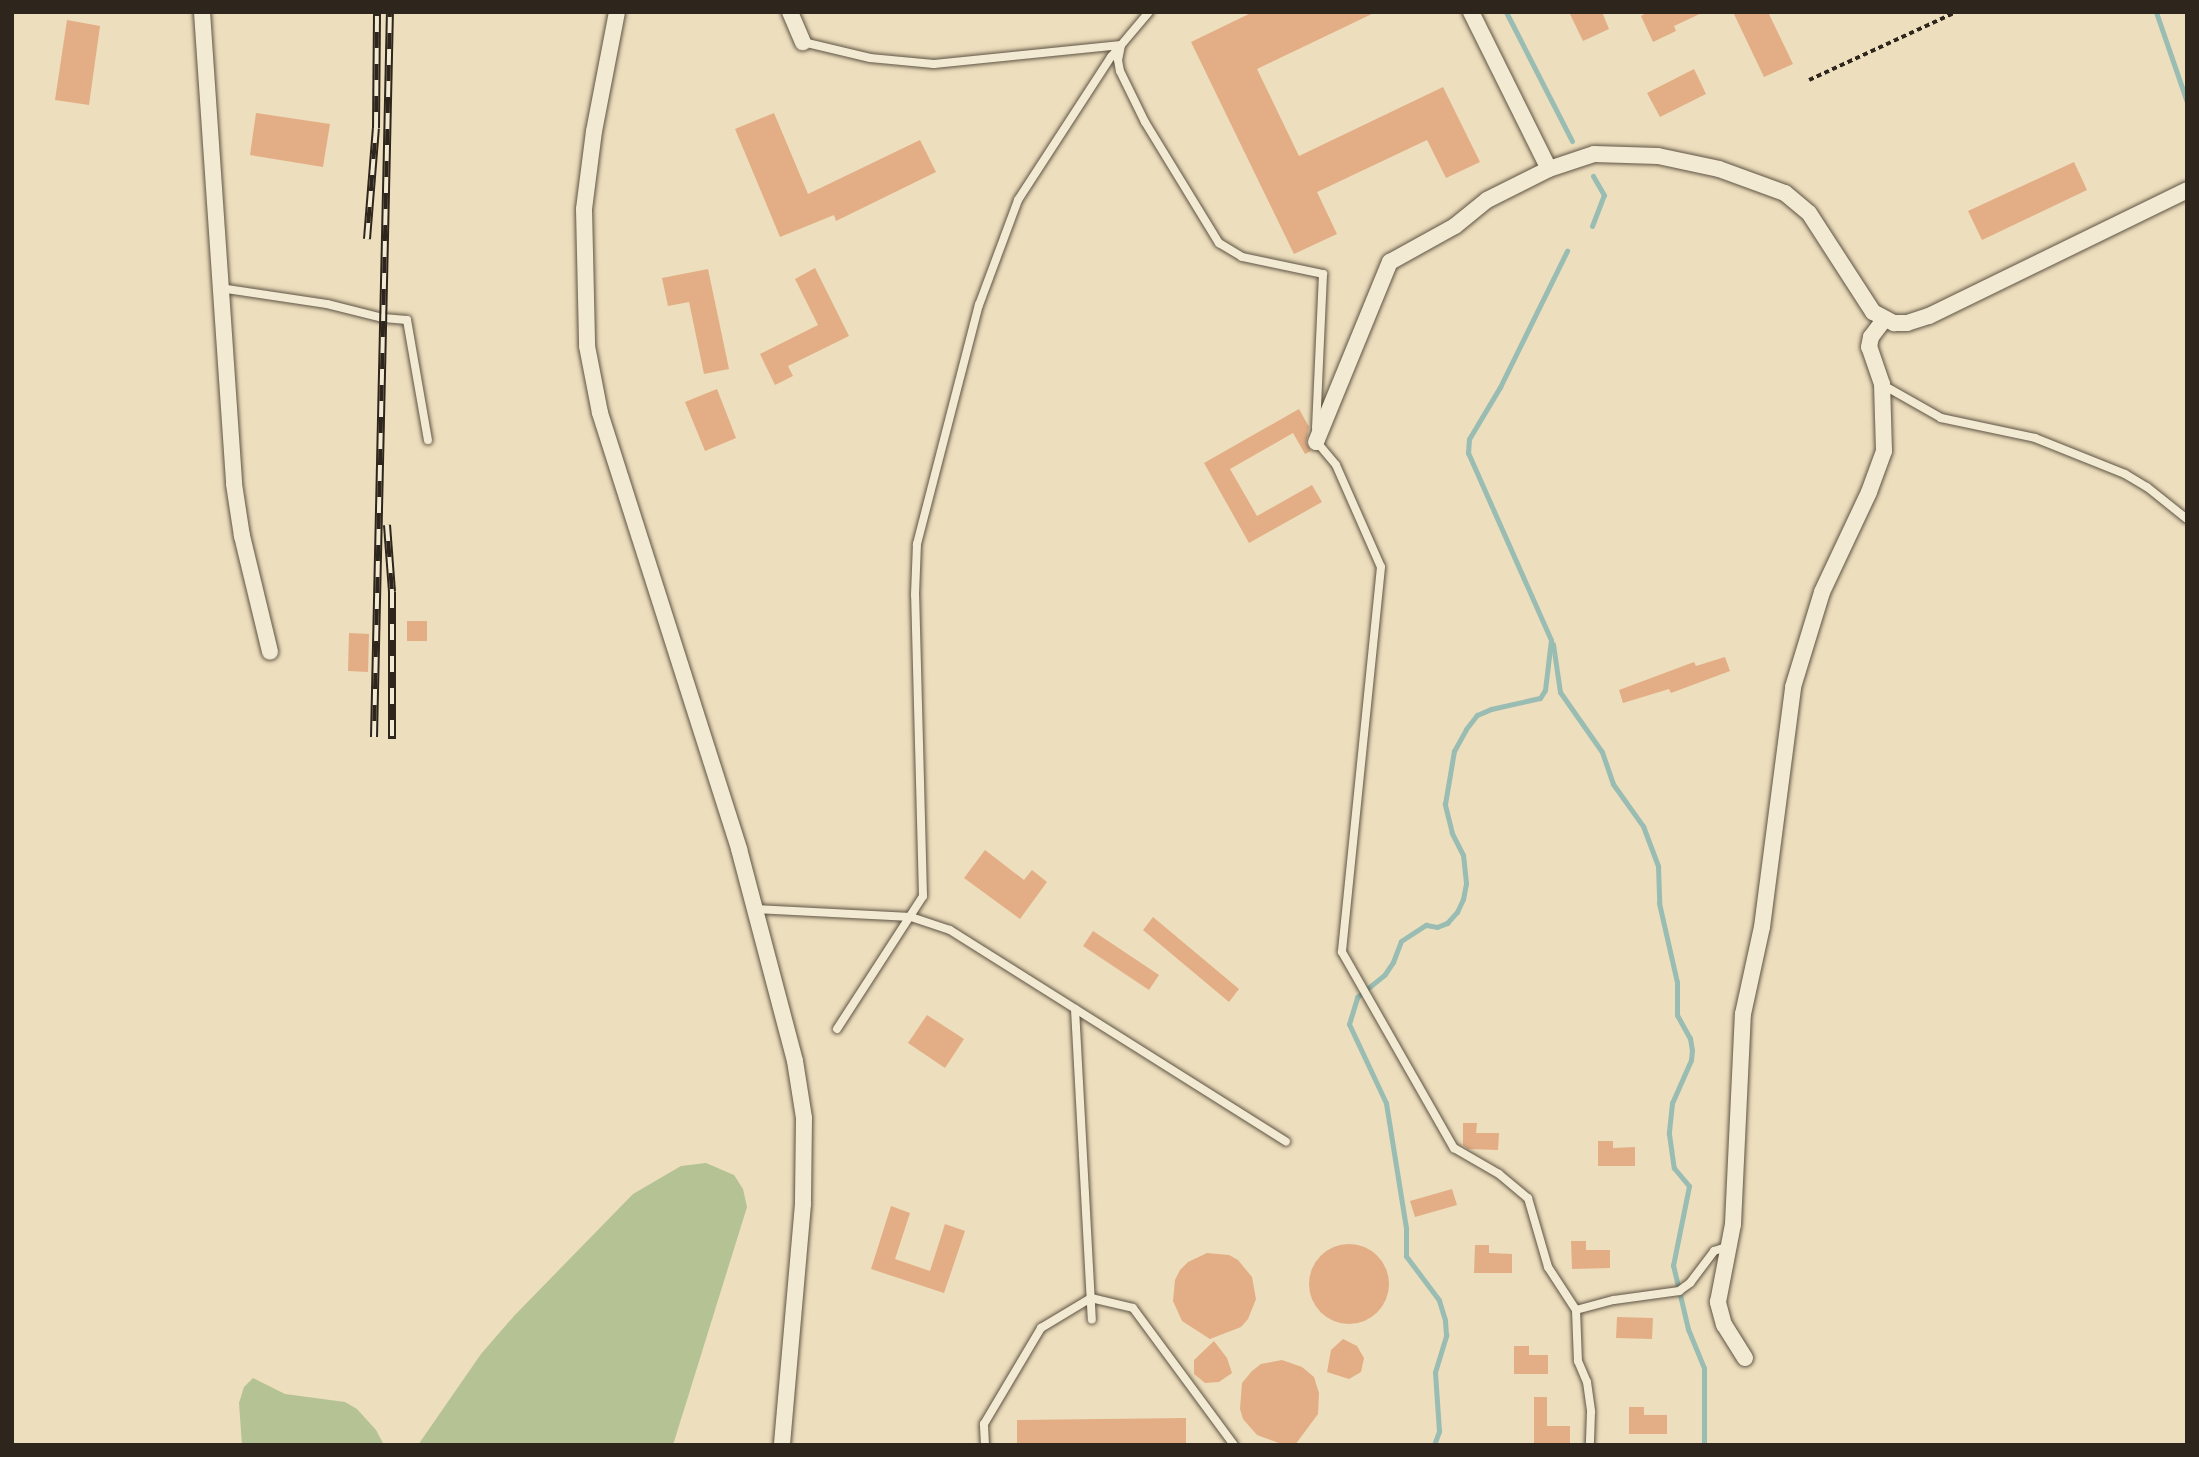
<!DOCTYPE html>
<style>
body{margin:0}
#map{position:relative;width:2199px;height:1457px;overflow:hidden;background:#eddebd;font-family:"IM FELL Double Pica",serif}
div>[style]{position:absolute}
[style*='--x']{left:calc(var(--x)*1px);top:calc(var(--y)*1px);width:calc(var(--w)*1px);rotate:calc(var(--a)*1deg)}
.green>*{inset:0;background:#b5c293}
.stream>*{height:5px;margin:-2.5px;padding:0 2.5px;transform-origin:2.5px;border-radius:2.5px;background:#99bcb3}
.building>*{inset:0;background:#e3ae85}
.round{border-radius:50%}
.path>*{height:3.5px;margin-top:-1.75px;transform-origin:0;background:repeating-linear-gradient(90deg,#2e261c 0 5px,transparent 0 8.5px)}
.roads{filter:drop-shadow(0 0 2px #5e5444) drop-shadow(0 0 2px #5e5444)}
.lane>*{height:8px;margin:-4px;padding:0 4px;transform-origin:4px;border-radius:4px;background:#f3ead4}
.street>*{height:16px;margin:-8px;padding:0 8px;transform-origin:8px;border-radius:8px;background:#f3ead4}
.rail>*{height:8px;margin-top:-4px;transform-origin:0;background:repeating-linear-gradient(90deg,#f3ead4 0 16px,#2e261c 0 32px);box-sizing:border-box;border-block:2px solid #2e261c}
span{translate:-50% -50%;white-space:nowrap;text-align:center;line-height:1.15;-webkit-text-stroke:5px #f3ead4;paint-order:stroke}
.frame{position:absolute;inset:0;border:14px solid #2e261c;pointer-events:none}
</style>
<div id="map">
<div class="green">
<div style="clip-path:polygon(706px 1163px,734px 1175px,743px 1189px,747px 1207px,673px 1445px,418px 1445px,481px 1354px,514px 1316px,633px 1194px,681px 1166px)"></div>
<div style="clip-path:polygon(253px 1378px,285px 1394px,345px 1402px,357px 1409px,376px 1430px,384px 1445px,242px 1445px,239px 1403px,244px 1387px)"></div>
</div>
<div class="stream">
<div style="--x:1506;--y:12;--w:145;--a:62.9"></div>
<div style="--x:2156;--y:12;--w:95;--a:71"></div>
<div style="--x:1592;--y:226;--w:33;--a:-69"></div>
<div style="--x:1604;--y:195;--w:22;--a:-120"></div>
<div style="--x:1553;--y:644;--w:49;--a:81.7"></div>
<div style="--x:1560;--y:692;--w:73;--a:55"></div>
<div style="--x:1602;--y:752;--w:34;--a:71"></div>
<div style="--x:1613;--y:784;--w:52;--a:54.5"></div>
<div style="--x:1643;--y:826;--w:43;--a:69.4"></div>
<div style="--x:1658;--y:866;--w:37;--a:88"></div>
<div style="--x:1659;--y:903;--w:81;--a:77.2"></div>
<div style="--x:1677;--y:982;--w:33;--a:90"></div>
<div style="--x:1677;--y:1015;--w:26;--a:61"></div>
<div style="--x:1690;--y:1038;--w:12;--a:81"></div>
<div style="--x:1692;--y:1050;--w:10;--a:96"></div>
<div style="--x:1691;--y:1060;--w:47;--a:113.8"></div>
<div style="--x:1672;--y:1103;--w:31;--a:96"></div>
<div style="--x:1669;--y:1134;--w:34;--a:82"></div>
<div style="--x:1674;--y:1168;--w:23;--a:50"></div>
<div style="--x:1689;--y:1186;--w:81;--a:101.4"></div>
<div style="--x:1673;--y:1265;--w:66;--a:76.8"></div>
<div style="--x:1688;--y:1329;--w:42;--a:67.7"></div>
<div style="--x:1704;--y:1368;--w:77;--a:90"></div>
<div style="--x:1434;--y:1445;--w:15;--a:-70"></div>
<div style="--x:1439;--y:1431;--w:59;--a:-93.9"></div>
<div style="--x:1435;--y:1372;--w:39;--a:-73"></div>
<div style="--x:1446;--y:1335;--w:15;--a:-94"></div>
<div style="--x:1445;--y:1320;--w:21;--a:-107"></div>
<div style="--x:1439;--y:1300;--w:55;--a:-126.9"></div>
<div style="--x:1406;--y:1256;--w:28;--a:-90"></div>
<div style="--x:1406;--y:1228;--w:127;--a:-99.1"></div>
<div style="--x:1386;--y:1103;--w:87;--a:-115.1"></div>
<div style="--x:1349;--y:1024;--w:28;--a:-73"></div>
<div style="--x:1357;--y:997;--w:36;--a:-39"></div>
<div style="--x:1385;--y:974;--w:14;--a:-56"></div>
<div style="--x:1393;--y:962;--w:22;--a:-69"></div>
<div style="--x:1401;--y:941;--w:30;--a:-33"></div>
<div style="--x:1426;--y:925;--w:11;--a:10"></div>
<div style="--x:1437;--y:927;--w:11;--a:-22"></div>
<div style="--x:1447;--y:923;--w:15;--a:-48"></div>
<div style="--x:1457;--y:912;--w:14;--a:-65"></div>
<div style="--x:1463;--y:899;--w:16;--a:-79"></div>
<div style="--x:1466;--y:883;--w:28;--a:-96"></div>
<div style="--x:1463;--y:855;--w:25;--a:-117"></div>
<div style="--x:1452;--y:833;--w:30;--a:-104"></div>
<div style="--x:1445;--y:804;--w:54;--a:-80.4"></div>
<div style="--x:1454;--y:751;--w:25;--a:-61"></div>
<div style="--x:1466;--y:729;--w:18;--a:-52"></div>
<div style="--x:1477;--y:715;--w:15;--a:-23"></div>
<div style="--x:1491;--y:709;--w:50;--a:-12.7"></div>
<div style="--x:1540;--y:698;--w:9;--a:-58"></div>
<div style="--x:1545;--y:690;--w:50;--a:-83.2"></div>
<div style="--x:1551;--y:640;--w:205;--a:-113.9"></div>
<div style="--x:1468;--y:453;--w:14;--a:-86"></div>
<div style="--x:1469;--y:439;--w:61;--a:-59.2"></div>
<div style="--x:1500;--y:387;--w:152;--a:-63.8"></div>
</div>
<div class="building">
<div style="clip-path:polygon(1253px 12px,1376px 12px,1257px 69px,1299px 156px,1443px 87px,1480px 162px,1446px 178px,1427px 140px,1317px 192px,1337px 234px,1294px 254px,1191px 42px)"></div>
<div style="clip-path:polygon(1569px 12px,1602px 12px,1609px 29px,1583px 41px)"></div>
<div style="clip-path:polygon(1648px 12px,1704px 12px,1674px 26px,1676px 31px,1653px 42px,1641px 16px)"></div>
<div style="clip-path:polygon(1733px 12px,1768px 12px,1793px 64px,1764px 77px)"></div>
<div style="clip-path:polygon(67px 20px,100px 26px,89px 105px,55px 100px)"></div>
<div style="clip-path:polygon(1694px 69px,1706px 94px,1660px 117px,1647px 93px)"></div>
<div style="clip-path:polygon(256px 113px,330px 124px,323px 167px,250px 155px)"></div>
<div style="clip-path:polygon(774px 113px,808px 194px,920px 140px,936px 172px,836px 221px,834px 215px,780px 237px,735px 129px)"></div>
<div style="clip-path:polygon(2074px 162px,2087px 190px,1982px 240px,1968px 211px)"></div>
<div style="clip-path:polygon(815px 268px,849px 336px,788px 366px,793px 376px,775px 385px,760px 354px,818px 325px,795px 279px)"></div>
<div style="clip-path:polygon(708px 269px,729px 369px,704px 374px,689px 302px,668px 306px,662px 278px)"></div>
<div style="clip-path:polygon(717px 389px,736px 438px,705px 451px,685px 402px)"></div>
<div style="clip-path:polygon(1299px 409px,1309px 427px,1306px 443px,1311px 451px,1305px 454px,1293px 433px,1230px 469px,1257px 516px,1312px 485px,1322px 502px,1249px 543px,1204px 463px)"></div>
<div style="clip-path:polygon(407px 621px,427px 621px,427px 641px,407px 641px)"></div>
<div style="clip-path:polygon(349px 633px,369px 634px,368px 672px,348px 671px)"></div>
<div style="clip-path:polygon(1725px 657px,1730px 671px,1671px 693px,1669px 689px,1623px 703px,1619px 690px,1694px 662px,1696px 666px)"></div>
<div style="clip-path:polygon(985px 850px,1024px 880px,1032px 870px,1047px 882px,1020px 919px,964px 878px)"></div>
<div style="clip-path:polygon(1153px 917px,1239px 989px,1229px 1002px,1143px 930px)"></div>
<div style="clip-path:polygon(1093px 931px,1159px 975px,1149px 990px,1083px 946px)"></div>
<div style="clip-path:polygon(927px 1015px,964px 1039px,945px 1068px,908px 1043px)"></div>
<div style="clip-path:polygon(1463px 1123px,1477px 1123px,1476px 1133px,1499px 1133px,1498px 1150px,1468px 1149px,1463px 1145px)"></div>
<div style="clip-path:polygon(1598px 1141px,1613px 1141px,1613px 1148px,1635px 1147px,1635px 1166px,1598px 1166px)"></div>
<div style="clip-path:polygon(1452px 1189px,1457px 1205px,1415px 1217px,1410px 1201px)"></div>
<div style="clip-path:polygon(891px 1206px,910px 1213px,895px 1259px,930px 1271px,945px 1224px,965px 1231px,944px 1293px,871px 1269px)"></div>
<div style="clip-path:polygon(1571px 1241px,1586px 1241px,1586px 1250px,1610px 1250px,1610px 1268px,1572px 1269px)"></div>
<div class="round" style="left:1309px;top:1244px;width:80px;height:80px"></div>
<div style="clip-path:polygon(1475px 1245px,1489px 1245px,1489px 1253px,1512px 1254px,1512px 1273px,1474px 1273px)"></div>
<div style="clip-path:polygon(1207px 1253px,1229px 1255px,1238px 1260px,1252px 1277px,1256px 1299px,1248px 1319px,1241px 1327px,1210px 1339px,1182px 1321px,1173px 1301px,1175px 1280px,1180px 1270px,1188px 1262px)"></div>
<div style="clip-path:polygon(1617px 1317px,1653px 1318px,1652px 1339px,1616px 1338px)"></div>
<div style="clip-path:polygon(1343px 1339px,1357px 1346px,1364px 1358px,1361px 1372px,1349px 1379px,1327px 1372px,1331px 1350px)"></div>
<div style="clip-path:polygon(1214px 1341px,1227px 1358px,1232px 1373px,1219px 1382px,1205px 1383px,1194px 1374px,1194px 1360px)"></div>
<div style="clip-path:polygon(1514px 1346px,1529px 1346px,1529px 1355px,1548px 1355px,1548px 1374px,1514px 1374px)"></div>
<div style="clip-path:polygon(1282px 1360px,1302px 1367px,1314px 1377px,1319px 1393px,1318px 1414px,1295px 1445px,1284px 1445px,1257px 1435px,1243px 1419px,1240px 1409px,1242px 1383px,1252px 1371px,1261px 1364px)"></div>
<div style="clip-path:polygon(1534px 1397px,1547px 1397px,1547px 1426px,1570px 1426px,1570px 1445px,1534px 1445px)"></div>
<div style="clip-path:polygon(1629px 1407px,1644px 1407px,1644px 1415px,1667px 1415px,1667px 1434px,1629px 1434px)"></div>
<div style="clip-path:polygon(1186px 1418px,1186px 1445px,1017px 1445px,1017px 1420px)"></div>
</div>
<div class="path">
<div style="--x:1809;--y:80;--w:162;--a:-24.8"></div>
</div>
<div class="roads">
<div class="lane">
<div style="--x:803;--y:42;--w:69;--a:13.4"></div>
<div style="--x:870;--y:58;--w:64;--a:5.4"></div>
<div style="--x:934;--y:64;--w:188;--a:-5.8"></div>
<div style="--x:1121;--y:45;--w:15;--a:101"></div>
<div style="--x:1118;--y:60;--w:11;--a:80"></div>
<div style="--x:1120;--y:71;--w:57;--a:63.9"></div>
<div style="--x:1145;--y:122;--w:142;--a:58.6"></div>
<div style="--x:1219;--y:243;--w:27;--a:31"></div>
<div style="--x:1242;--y:257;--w:83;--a:11.9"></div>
<div style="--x:1323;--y:274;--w:154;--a:92.6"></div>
<div style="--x:220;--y:288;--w:108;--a:8.5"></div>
<div style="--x:327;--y:304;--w:58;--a:14"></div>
<div style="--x:383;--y:318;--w:24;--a:5"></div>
<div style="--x:407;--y:320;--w:122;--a:80.1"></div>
<div style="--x:1883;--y:385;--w:67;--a:29.6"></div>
<div style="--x:1941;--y:418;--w:96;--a:12"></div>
<div style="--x:2035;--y:438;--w:97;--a:21.8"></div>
<div style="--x:2125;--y:474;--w:26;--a:31"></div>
<div style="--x:2147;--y:487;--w:51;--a:38.7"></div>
<div style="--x:1316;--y:441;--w:31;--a:50"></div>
<div style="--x:1336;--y:465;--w:111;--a:66.2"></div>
<div style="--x:1381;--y:567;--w:387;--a:95.8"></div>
<div style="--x:1342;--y:952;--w:226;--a:60.3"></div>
<div style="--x:1454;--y:1148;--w:52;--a:30"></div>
<div style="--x:1499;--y:1174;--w:38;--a:40"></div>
<div style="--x:1528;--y:1198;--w:72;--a:73.8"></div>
<div style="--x:1548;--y:1267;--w:51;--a:56.9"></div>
<div style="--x:1576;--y:1310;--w:51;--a:87.8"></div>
<div style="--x:1578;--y:1361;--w:23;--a:67"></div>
<div style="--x:1587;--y:1382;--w:30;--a:82"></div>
<div style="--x:1591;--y:1412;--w:33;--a:92"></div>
<div style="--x:755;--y:909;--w:156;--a:2.9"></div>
<div style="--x:911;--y:917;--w:41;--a:18.4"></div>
<div style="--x:950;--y:930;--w:397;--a:32.2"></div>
<div style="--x:1075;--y:1009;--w:311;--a:86.9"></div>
<div style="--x:837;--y:1029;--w:158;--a:-57.1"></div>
<div style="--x:923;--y:896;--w:301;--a:-91.5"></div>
<div style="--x:915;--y:595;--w:51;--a:-87.8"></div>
<div style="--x:917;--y:544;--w:247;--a:-75.5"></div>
<div style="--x:979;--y:305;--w:112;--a:-69.6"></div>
<div style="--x:1018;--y:200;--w:171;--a:-57"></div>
<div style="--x:1111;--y:57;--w:59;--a:-49.8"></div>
<div style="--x:1576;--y:1310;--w:39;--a:-15"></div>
<div style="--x:1614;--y:1300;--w:66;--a:-7.9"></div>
<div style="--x:1679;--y:1291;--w:14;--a:-36"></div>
<div style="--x:1690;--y:1283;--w:40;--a:-53"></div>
<div style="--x:1714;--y:1251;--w:16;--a:-18"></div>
<div style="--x:985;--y:1445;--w:21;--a:-93"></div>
<div style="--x:984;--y:1424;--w:112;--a:-59.3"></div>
<div style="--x:1041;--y:1328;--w:58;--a:-31"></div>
<div style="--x:1091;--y:1298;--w:43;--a:13.4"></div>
<div style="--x:1133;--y:1308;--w:170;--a:53.6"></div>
</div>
<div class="street">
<div style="--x:202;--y:12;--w:473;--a:86.1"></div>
<div style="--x:234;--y:484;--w:53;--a:81.3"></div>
<div style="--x:242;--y:536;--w:119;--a:76.4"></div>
<div style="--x:617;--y:12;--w:121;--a:100.9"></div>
<div style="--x:594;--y:131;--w:79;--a:97.3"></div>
<div style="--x:584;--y:209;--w:137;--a:88.7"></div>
<div style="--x:587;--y:346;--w:68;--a:79"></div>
<div style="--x:600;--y:413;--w:458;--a:72.3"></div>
<div style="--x:739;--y:849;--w:219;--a:75.2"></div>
<div style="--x:795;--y:1061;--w:58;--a:81"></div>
<div style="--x:804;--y:1118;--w:86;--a:90.7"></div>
<div style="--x:803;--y:1204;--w:242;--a:95"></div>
<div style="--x:790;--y:12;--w:33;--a:67"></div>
<div style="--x:1471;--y:12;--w:175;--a:63.6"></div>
<div style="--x:1316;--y:442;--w:195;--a:-67.7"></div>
<div style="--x:1390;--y:262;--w:74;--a:-29"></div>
<div style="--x:1455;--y:226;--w:41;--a:-39.1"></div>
<div style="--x:1487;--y:200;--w:69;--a:-26.6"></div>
<div style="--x:1549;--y:169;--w:47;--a:-18.4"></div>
<div style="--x:1594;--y:154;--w:64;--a:1.8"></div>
<div style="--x:1658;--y:156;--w:62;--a:12"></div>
<div style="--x:1719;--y:169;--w:70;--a:20"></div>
<div style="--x:1785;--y:193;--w:31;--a:40"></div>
<div style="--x:1809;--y:213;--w:118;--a:57.1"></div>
<div style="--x:1873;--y:312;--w:24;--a:28"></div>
<div style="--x:1894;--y:323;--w:13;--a:0"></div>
<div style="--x:1907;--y:323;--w:23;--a:-18"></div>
<div style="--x:1929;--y:316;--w:287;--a:-26"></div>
<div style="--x:1745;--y:1358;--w:39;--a:-122"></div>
<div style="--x:1724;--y:1325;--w:24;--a:-105"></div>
<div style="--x:1718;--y:1302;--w:79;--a:-79.1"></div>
<div style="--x:1733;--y:1224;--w:210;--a:-87.3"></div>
<div style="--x:1743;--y:1014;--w:89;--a:-77.7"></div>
<div style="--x:1762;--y:927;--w:242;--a:-82.6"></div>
<div style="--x:1793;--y:687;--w:99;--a:-73"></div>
<div style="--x:1822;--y:592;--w:110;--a:-64.8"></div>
<div style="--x:1869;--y:492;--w:44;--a:-69.9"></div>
<div style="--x:1884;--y:451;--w:67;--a:-91.7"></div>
<div style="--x:1882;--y:384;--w:39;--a:-109"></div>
<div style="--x:1869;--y:347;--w:10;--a:-79"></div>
<div style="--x:1871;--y:337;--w:21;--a:-53"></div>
</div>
</div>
<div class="rail">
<div style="--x:367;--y:239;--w:111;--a:-85.4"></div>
<div style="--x:376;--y:128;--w:116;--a:-89.5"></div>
<div style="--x:387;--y:525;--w:67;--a:85.7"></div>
<div style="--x:392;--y:592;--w:147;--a:90"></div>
<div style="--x:374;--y:737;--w:725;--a:-88.74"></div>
</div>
<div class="frame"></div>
</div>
